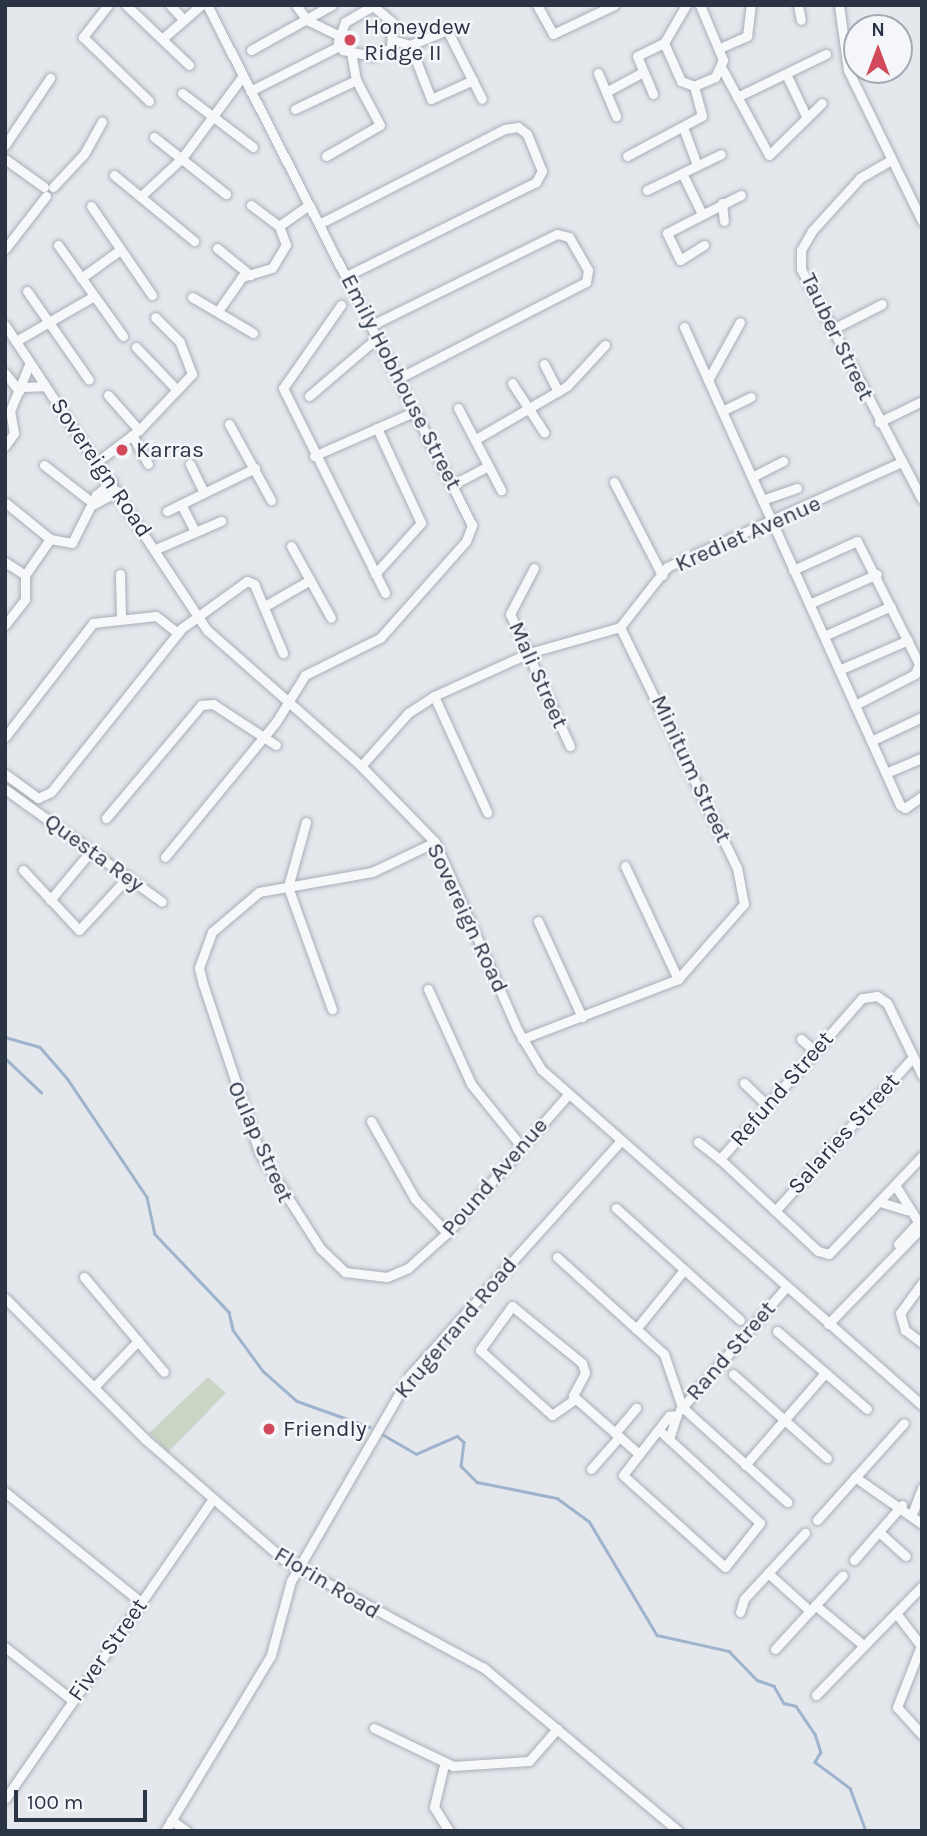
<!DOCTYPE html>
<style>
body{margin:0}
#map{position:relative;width:927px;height:1836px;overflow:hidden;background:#e4e7ec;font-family:Karla,sans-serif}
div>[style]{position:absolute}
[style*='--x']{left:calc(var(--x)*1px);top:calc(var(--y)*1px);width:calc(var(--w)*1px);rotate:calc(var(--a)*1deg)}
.green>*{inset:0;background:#c9d6c5}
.stream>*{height:2.5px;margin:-1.25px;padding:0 1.25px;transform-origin:1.25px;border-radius:1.25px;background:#9fb4cc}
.roads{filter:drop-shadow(0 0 2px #a9aeb7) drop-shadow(0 0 2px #a9aeb7)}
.street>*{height:9px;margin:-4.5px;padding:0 4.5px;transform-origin:4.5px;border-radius:4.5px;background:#f7f8fa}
.dots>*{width:19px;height:19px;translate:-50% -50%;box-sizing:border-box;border:4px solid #f4f6f9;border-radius:50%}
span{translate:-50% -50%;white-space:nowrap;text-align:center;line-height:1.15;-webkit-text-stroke:5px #f4f6f9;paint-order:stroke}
.poi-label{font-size:23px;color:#2b3445}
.left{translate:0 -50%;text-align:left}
.street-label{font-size:23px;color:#2b3445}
.frame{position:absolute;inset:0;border:7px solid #2b3445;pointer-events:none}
.north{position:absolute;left:843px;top:14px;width:70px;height:70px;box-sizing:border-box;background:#f4f6f9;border:2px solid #a4a8b1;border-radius:50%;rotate:0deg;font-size:19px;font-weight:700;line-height:28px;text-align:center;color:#2b3445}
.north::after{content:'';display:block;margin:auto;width:24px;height:32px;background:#d1495b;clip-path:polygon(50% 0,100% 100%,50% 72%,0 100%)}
.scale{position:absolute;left:14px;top:1790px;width:133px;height:32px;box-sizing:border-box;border:4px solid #2b3445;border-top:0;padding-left:9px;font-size:21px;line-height:24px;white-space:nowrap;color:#2b3445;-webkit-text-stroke:5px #f4f6f9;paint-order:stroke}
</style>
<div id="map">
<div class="green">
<div style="clip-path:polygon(208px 1377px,226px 1393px,168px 1452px,149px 1433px)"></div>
</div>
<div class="stream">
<div style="--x:5;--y:1037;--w:36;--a:16"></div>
<div style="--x:40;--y:1047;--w:41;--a:48.9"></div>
<div style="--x:67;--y:1078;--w:143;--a:56.1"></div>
<div style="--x:147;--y:1197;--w:38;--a:78"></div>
<div style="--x:155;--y:1234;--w:108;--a:46.5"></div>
<div style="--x:229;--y:1312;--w:18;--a:77"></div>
<div style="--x:233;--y:1330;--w:51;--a:53.8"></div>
<div style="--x:263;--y:1371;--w:45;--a:41.4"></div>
<div style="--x:297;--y:1401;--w:77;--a:19.6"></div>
<div style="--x:5;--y:1058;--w:50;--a:43.4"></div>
<div style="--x:382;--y:1434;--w:39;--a:30"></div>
<div style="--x:416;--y:1454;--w:45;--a:-23.7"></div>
<div style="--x:457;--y:1436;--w:9;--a:41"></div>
<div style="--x:464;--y:1442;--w:24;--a:97"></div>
<div style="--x:461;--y:1466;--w:23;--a:45"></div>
<div style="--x:477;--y:1482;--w:82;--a:11.3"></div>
<div style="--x:557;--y:1498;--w:39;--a:36"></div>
<div style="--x:589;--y:1521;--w:133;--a:59.2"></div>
<div style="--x:657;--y:1635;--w:74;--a:12.5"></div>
<div style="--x:729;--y:1651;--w:40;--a:46"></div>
<div style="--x:757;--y:1680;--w:18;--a:19"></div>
<div style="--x:774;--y:1686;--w:20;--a:60"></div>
<div style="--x:784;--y:1703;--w:12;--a:14"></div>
<div style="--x:796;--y:1706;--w:34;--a:56"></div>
<div style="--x:815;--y:1734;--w:19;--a:72"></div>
<div style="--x:821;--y:1752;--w:12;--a:121"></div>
<div style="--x:815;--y:1762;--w:44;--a:36.6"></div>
<div style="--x:850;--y:1788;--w:46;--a:69.6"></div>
</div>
<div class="roads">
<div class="street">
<div style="--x:108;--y:5;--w:41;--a:128"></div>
<div style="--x:83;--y:37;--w:92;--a:44.1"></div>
<div style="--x:126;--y:5;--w:87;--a:43.6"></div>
<div style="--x:170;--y:5;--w:18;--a:47"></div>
<div style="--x:296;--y:5;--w:19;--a:54"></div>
<div style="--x:307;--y:20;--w:37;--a:26"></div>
<div style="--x:537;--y:5;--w:33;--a:61"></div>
<div style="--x:553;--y:34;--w:68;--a:-25.4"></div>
<div style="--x:686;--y:5;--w:44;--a:120.1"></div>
<div style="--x:664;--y:43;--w:42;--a:65.9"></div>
<div style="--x:681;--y:81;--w:14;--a:21"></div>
<div style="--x:694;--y:86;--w:23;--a:-23"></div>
<div style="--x:715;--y:77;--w:19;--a:-65"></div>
<div style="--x:723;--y:60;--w:60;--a:-112.7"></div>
<div style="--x:798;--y:5;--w:15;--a:79"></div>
<div style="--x:839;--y:5;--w:66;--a:82.1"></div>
<div style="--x:848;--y:70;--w:168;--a:63.9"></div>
<div style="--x:373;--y:6;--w:25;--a:40"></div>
<div style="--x:392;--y:22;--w:26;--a:92"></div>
<div style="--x:391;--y:48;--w:20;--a:156"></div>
<div style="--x:373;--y:56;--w:31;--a:-169"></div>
<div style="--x:343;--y:50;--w:9;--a:-122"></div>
<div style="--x:338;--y:42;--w:21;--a:-71"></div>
<div style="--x:345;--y:22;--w:32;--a:-30"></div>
<div style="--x:162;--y:39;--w:52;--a:-41.1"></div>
<div style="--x:396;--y:41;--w:15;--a:16"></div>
<div style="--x:410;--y:45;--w:40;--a:-22"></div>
<div style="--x:447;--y:30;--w:77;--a:63.1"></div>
<div style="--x:410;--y:45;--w:58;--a:68.7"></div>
<div style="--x:431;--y:99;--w:46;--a:-24.3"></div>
<div style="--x:720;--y:48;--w:30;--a:-24"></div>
<div style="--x:747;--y:36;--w:31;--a:-83"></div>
<div style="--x:251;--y:50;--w:93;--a:-29.1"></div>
<div style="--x:721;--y:67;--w:100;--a:61.4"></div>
<div style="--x:769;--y:155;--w:74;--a:-44.5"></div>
<div style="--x:598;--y:73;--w:47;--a:67.3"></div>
<div style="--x:786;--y:74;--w:47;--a:64.5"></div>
<div style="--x:250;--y:91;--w:100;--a:-26.8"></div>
<div style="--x:606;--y:92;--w:42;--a:-28.4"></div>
<div style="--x:182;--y:93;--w:89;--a:37.3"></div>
<div style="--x:653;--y:94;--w:41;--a:-112.8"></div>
<div style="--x:637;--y:56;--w:30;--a:-26"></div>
<div style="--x:737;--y:97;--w:99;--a:-25.8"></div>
<div style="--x:295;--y:109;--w:68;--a:-25.4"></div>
<div style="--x:683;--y:127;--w:40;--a:69.8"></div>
<div style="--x:154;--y:137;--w:92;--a:38.4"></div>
<div style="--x:5;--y:145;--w:81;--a:-56.1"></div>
<div style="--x:326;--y:156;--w:62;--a:-29.9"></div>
<div style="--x:380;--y:125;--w:51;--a:-118.1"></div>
<div style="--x:356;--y:80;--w:27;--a:-100"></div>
<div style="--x:627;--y:156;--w:85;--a:-28.1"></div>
<div style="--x:702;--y:116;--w:31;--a:-105"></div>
<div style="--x:5;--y:159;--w:48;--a:35.7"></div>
<div style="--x:891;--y:160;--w:36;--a:150"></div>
<div style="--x:860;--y:178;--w:72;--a:132.2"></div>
<div style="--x:812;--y:231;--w:22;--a:120"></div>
<div style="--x:801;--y:250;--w:19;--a:90"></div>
<div style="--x:801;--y:269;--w:260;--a:62.3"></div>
<div style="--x:682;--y:173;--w:43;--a:64"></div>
<div style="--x:114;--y:175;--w:104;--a:39.5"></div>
<div style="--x:53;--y:187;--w:45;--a:-46.8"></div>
<div style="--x:84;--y:154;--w:37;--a:-61"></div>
<div style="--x:647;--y:190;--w:82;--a:-25.9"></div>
<div style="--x:141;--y:196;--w:56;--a:-42.8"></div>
<div style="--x:182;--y:158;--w:101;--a:-53.5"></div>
<div style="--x:722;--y:203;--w:18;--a:84"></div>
<div style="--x:251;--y:205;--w:35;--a:37"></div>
<div style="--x:91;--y:206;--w:108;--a:55.6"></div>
<div style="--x:319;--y:224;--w:209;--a:-27.1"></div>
<div style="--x:505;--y:129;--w:13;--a:-9"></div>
<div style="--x:518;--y:127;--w:11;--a:38"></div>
<div style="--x:527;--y:134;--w:40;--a:68"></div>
<div style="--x:542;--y:171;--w:13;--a:119"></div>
<div style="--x:536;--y:182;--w:211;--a:153.6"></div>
<div style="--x:58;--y:245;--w:112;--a:54.5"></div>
<div style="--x:704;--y:245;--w:28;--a:148"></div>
<div style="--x:680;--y:260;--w:30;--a:-116"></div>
<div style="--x:667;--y:233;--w:83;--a:-27.2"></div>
<div style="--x:217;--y:248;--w:43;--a:39.3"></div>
<div style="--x:5;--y:249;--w:67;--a:-52.3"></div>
<div style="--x:81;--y:278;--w:48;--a:-35.7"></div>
<div style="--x:27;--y:291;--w:108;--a:55.1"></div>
<div style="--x:192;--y:297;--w:71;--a:30.5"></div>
<div style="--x:341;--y:305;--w:101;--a:124.9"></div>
<div style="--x:283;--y:388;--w:229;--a:63.5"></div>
<div style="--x:218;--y:311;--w:42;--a:-54.8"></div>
<div style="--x:242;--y:277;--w:31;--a:-17"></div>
<div style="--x:272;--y:268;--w:27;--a:-59"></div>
<div style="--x:286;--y:245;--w:20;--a:-110"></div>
<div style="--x:279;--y:226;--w:37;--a:-35"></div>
<div style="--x:5;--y:325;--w:366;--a:56.5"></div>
<div style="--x:207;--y:630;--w:205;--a:41.4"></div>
<div style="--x:361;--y:766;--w:106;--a:45.8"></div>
<div style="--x:435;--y:842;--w:204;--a:66.3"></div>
<div style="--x:517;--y:1029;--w:47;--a:59"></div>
<div style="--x:541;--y:1069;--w:508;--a:41.41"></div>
<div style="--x:372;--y:325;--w:206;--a:-26.2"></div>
<div style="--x:557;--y:234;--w:12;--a:14"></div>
<div style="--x:569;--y:237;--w:38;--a:60"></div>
<div style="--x:588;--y:270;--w:12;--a:99"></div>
<div style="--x:586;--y:282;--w:210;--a:152.8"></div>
<div style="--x:684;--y:327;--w:525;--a:65.68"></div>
<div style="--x:900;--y:805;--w:6;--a:31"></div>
<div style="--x:905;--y:808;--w:21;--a:-35"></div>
<div style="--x:831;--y:330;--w:57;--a:-27"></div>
<div style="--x:16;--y:341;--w:90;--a:-30"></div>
<div style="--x:136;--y:347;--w:59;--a:46.4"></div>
<div style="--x:544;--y:364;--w:31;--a:63"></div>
<div style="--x:5;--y:373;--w:23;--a:52"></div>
<div style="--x:708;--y:380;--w:66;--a:-61.1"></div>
<div style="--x:512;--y:383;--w:59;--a:56.9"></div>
<div style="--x:21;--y:387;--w:23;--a:-2"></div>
<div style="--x:108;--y:395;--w:47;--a:48.5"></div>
<div style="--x:309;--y:396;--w:91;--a:-40.5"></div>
<div style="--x:458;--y:408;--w:93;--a:62.3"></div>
<div style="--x:722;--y:411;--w:32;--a:-26"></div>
<div style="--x:879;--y:422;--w:48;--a:-26"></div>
<div style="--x:229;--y:424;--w:87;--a:61.1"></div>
<div style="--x:132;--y:435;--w:33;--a:61"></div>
<div style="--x:476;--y:439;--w:105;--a:-30.2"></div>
<div style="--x:567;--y:386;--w:56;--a:-47.2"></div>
<div style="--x:5;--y:446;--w:16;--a:-55"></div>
<div style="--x:14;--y:433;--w:22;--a:-100"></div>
<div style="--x:10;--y:411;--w:50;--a:-67.6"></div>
<div style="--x:314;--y:456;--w:111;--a:-23.8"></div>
<div style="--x:98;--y:461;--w:51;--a:-37.1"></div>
<div style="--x:139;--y:430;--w:77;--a:-46.6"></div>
<div style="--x:192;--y:374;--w:34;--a:-111"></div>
<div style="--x:180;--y:342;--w:35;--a:-135"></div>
<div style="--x:190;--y:464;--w:32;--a:64"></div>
<div style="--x:44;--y:465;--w:63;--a:38"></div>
<div style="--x:752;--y:477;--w:35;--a:-27"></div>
<div style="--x:614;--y:482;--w:105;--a:62.7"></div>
<div style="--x:454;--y:484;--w:38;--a:-28"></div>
<div style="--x:762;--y:500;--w:37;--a:-19"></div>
<div style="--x:6;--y:503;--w:57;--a:39.3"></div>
<div style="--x:94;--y:504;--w:27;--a:-28"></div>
<div style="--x:181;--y:504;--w:31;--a:63"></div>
<div style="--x:167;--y:511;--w:98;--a:-26"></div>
<div style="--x:291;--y:546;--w:82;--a:60.9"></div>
<div style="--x:156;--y:549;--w:71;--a:-23.3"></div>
<div style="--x:5;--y:562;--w:24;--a:33"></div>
<div style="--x:534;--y:568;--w:52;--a:117.6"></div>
<div style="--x:510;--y:614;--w:145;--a:65.6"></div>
<div style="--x:793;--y:570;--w:70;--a:-24.4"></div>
<div style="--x:857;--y:541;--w:138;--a:63.2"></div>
<div style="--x:919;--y:664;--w:11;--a:112"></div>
<div style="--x:915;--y:674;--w:68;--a:152.7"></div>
<div style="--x:120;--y:574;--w:43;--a:88.7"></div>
<div style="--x:375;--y:574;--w:69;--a:-48"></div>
<div style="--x:421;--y:523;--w:105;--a:-114.9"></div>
<div style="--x:809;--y:604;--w:74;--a:-23.8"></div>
<div style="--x:265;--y:606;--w:52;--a:-30"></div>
<div style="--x:5;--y:625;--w:33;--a:-52"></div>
<div style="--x:25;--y:599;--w:24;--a:-90"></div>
<div style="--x:25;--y:575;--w:44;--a:-55.2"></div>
<div style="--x:50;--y:539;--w:22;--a:10"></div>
<div style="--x:72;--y:543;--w:54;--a:-63.4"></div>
<div style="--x:96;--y:495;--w:21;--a:-39"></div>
<div style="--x:824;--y:636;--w:73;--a:-24.1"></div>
<div style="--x:839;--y:670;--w:75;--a:-23.5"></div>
<div style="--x:434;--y:696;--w:128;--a:65.4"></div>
<div style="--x:5;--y:737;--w:144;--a:-52.3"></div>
<div style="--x:93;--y:623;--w:63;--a:-6.3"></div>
<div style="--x:156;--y:616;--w:28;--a:38"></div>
<div style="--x:871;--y:741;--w:56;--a:-25.2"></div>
<div style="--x:361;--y:766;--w:71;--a:-48.4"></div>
<div style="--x:408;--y:713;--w:31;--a:-33"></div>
<div style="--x:434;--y:696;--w:104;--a:-24.4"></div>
<div style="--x:529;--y:653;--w:95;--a:-15.9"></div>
<div style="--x:620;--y:627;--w:76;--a:-51.9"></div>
<div style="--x:667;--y:567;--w:257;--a:-24.1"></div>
<div style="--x:886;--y:773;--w:39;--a:-23"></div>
<div style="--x:5;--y:774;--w:41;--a:36"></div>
<div style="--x:38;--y:798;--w:14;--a:-25"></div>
<div style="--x:51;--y:792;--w:210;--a:-51.4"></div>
<div style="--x:182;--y:628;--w:80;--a:-35.9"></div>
<div style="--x:247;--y:581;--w:8;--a:23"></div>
<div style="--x:254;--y:584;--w:75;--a:67.2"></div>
<div style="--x:5;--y:789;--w:193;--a:35.7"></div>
<div style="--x:106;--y:818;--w:148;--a:-49.9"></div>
<div style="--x:201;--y:705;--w:12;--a:-5"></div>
<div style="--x:213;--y:704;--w:75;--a:33.1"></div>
<div style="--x:306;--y:822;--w:67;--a:105.5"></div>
<div style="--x:288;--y:887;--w:130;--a:70.2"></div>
<div style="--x:435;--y:842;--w:70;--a:154.5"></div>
<div style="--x:372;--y:872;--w:115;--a:170"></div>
<div style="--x:259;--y:892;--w:62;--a:139.6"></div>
<div style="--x:212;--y:932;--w:38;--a:110"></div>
<div style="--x:199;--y:968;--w:16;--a:76"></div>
<div style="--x:203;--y:984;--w:179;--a:71.5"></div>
<div style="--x:260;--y:1154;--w:112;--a:57.4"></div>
<div style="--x:320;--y:1248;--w:35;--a:44"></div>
<div style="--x:345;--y:1272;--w:42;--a:6.8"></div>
<div style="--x:387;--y:1277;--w:23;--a:-23"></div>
<div style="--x:408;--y:1268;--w:52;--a:-41.9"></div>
<div style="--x:447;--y:1233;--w:182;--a:-48.8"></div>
<div style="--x:165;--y:857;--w:175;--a:-50.6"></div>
<div style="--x:276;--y:722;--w:55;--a:-58.3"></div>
<div style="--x:305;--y:675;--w:84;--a:-26.3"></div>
<div style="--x:380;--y:638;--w:130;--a:-48.4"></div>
<div style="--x:466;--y:541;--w:17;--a:-69"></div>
<div style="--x:472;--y:525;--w:584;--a:-117"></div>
<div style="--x:625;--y:866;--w:125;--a:64.9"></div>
<div style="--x:23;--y:870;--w:82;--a:47"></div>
<div style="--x:79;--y:930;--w:72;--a:-47.2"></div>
<div style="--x:50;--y:900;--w:64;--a:-50.1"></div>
<div style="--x:538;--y:921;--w:106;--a:65.4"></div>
<div style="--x:428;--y:989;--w:104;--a:65.6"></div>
<div style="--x:471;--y:1084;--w:80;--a:51.1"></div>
<div style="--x:522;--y:1039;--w:167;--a:-21"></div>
<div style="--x:678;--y:979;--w:100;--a:-48.7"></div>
<div style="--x:744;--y:904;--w:37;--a:-101"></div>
<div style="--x:737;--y:868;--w:268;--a:-115.9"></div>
<div style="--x:801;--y:1039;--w:18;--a:41"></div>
<div style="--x:922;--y:1075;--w:80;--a:-115.9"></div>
<div style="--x:887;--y:1003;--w:12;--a:-145"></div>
<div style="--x:877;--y:996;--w:15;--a:172"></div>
<div style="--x:862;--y:998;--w:215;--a:131.4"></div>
<div style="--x:720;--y:1159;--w:134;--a:43.2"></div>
<div style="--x:818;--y:1251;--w:11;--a:15"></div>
<div style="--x:829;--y:1254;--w:135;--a:-46.5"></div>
<div style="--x:744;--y:1083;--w:32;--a:44"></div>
<div style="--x:371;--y:1121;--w:90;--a:60.6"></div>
<div style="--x:415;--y:1199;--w:47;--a:46.7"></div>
<div style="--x:698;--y:1142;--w:28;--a:38"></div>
<div style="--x:895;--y:1185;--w:41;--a:57.8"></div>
<div style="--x:880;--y:1202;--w:28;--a:17"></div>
<div style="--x:616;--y:1208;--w:167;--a:42.1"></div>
<div style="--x:775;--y:1211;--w:207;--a:-48.1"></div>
<div style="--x:898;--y:1244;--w:35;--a:-47"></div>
<div style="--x:557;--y:1257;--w:144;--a:42.2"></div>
<div style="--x:664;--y:1354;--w:56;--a:71.2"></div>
<div style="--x:682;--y:1407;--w:142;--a:42.1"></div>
<div style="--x:84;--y:1277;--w:124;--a:49.9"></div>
<div style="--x:922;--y:1283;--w:37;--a:126"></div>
<div style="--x:900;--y:1313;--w:18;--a:74"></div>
<div style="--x:905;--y:1330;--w:21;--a:37"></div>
<div style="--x:5;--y:1298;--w:199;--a:45.2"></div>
<div style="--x:145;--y:1439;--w:183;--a:41"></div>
<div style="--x:283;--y:1559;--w:229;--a:28.5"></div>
<div style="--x:484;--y:1668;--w:253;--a:40"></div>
<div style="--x:828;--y:1324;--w:135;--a:-45.9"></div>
<div style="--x:636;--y:1329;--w:76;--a:-50.9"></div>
<div style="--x:777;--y:1331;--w:119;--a:40.9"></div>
<div style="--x:733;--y:1374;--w:126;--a:41.8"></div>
<div style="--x:94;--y:1387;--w:64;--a:-46.3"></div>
<div style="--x:575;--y:1399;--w:28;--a:145"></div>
<div style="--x:552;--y:1415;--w:97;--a:-137.9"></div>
<div style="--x:480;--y:1350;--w:54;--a:-54"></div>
<div style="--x:512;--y:1306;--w:90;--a:39.2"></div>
<div style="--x:582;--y:1363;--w:10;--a:73"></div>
<div style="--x:585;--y:1373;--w:26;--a:118"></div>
<div style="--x:573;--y:1396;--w:88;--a:41.3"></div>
<div style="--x:680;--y:1410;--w:162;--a:-49.2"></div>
<div style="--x:659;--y:1430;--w:137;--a:42.6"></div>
<div style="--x:760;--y:1523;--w:56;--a:128.5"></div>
<div style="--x:725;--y:1567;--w:137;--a:-138"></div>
<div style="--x:623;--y:1475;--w:75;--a:-52.1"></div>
<div style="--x:669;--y:1416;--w:8;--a:-7"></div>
<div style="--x:615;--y:1433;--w:33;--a:-50"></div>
<div style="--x:669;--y:1439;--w:25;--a:-72"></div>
<div style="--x:745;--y:1465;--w:122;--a:-49"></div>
<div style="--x:591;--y:1469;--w:43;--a:-48.8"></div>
<div style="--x:855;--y:1477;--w:82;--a:35"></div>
<div style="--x:5;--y:1492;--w:175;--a:39"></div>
<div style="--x:912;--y:1514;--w:28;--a:-69"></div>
<div style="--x:817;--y:1520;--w:130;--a:-48.1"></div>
<div style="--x:879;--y:1532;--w:36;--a:42"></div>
<div style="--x:854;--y:1560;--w:73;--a:-48.9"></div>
<div style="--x:768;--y:1573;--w:57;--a:42.1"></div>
<div style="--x:815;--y:1605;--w:61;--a:39.7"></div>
<div style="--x:740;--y:1612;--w:14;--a:-73"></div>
<div style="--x:744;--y:1599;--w:90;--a:-47.3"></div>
<div style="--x:896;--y:1613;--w:43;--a:52.6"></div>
<div style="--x:922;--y:1643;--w:69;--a:111.3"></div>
<div style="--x:897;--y:1707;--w:38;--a:48"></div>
<div style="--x:5;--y:1647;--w:85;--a:38.3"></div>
<div style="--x:775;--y:1649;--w:100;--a:-47.4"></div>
<div style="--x:816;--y:1695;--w:152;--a:-45.8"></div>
<div style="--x:374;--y:1728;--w:88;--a:25.7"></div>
<div style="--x:453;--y:1766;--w:76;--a:-3.8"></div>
<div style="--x:529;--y:1761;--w:43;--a:-48.8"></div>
<div style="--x:444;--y:1765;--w:43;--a:103.4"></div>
<div style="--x:434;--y:1807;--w:28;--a:58"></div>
<div style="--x:5;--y:1799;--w:361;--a:-55.3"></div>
<div style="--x:171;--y:1820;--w:19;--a:35"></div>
<div style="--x:165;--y:1831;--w:205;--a:-58.9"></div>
<div style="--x:271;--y:1655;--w:77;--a:-74.9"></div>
<div style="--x:291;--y:1581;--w:238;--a:-60"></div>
<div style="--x:410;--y:1375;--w:315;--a:-48"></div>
</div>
</div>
<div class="dots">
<div style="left:350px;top:40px;background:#d1495b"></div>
<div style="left:122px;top:450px;background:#d1495b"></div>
<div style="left:269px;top:1429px;background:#d1495b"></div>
</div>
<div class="poi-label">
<span class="left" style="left:364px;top:40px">Honeydew<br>Ridge II</span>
<span class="left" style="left:136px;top:450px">Karras</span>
<span class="left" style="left:283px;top:1429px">Friendly</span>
</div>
<div class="street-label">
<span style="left:837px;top:337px;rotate:64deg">Tauber Street</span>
<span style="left:401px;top:382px;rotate:63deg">Emily Hobhouse Street</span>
<span style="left:101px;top:468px;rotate:56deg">Sovereign Road</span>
<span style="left:748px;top:534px;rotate:-24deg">Krediet Avenue</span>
<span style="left:538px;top:675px;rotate:66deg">Mali Street</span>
<span style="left:691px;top:769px;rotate:65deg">Minitum Street</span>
<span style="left:94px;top:853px;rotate:36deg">Questa Rey</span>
<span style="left:467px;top:918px;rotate:65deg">Sovereign Road</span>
<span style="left:782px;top:1089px;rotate:-49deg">Refund Street</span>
<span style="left:844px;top:1134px;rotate:-48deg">Salaries Street</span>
<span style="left:260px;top:1142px;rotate:66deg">Oulap Street</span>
<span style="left:495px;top:1177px;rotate:-49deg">Pound Avenue</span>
<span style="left:456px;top:1328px;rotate:-50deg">Krugerrand Road</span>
<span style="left:731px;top:1351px;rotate:-49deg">Rand Street</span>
<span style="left:327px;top:1583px;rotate:31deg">Florin Road</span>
<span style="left:108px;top:1650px;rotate:-55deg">Fiver Street</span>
</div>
<div class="frame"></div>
<div class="north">N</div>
<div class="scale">100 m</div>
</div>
